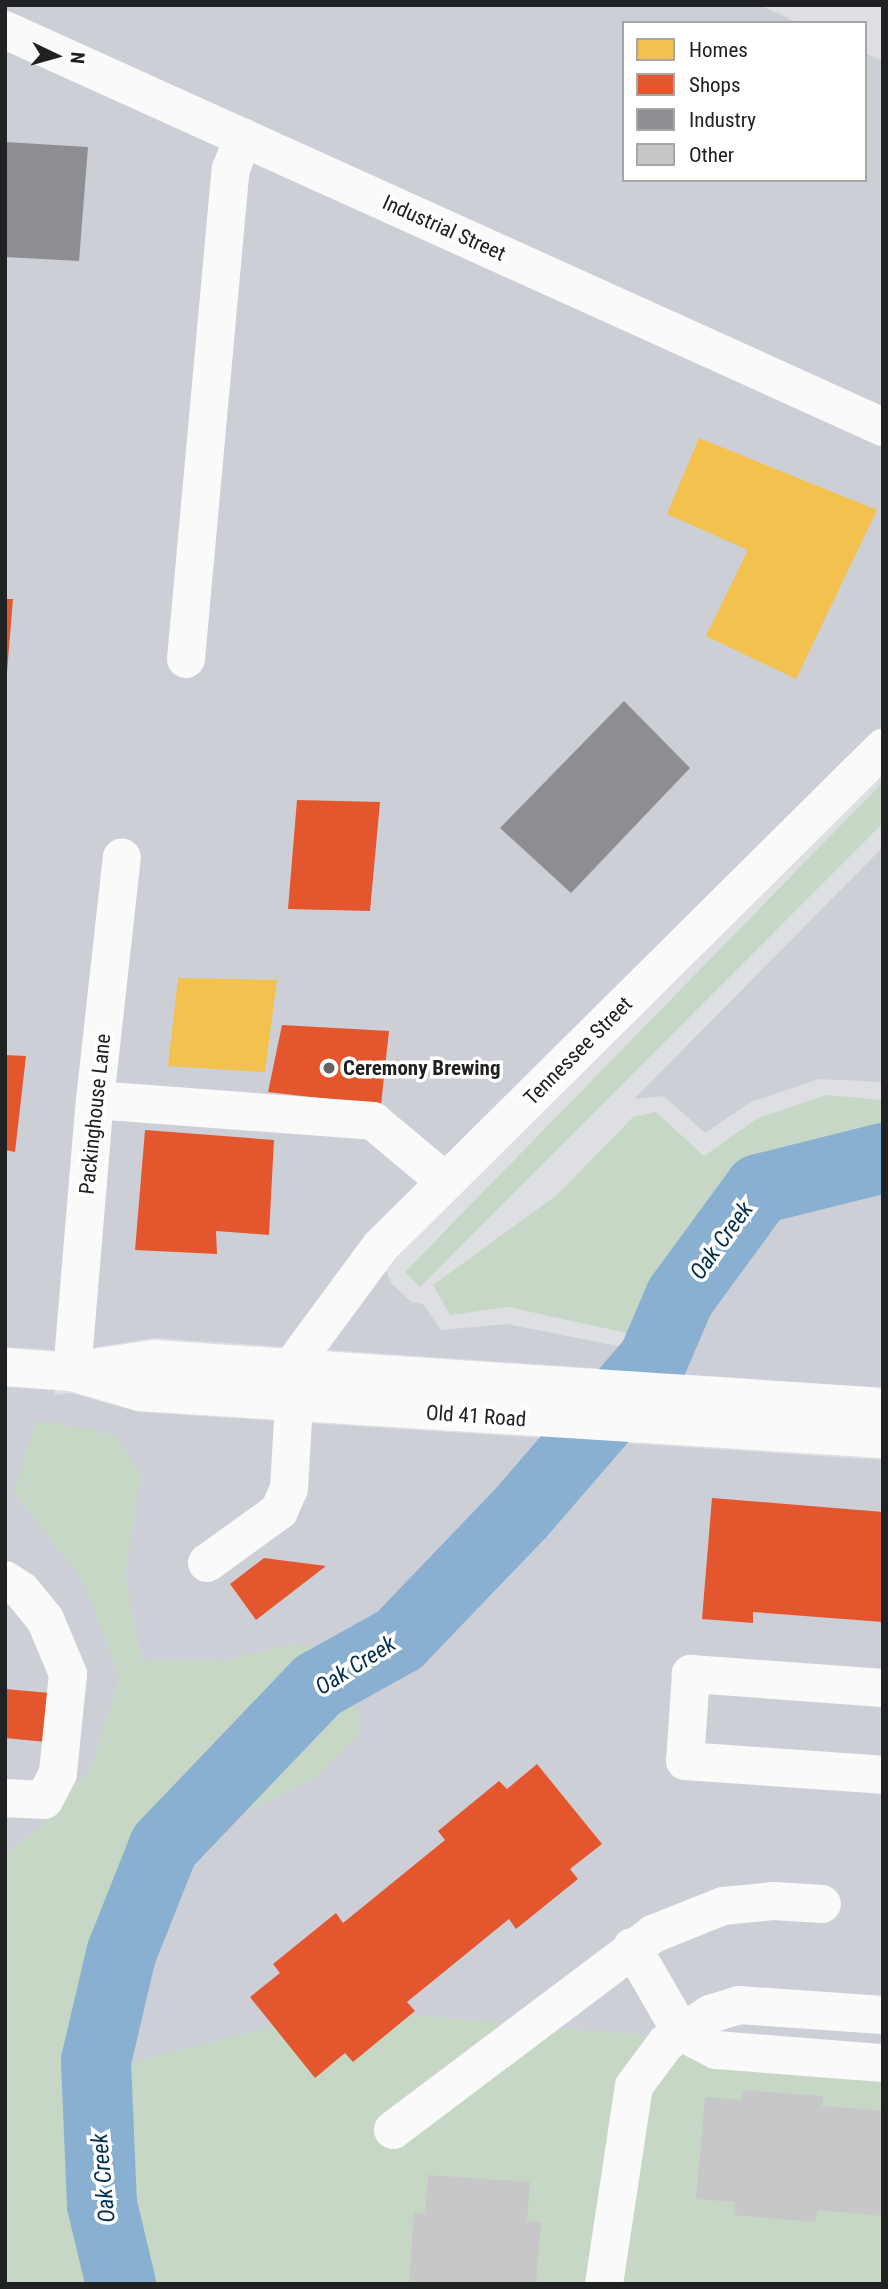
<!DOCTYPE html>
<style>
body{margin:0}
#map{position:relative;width:888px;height:2289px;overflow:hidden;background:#dedfe3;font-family:"Roboto Condensed",sans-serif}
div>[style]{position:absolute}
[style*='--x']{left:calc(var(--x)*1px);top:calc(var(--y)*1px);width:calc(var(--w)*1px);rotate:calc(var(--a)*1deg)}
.built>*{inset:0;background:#cdcfd7}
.green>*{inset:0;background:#c7d7c6}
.homes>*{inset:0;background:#f2c14e}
.shops>*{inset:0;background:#e4572e}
.industry>*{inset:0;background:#8d8d92}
.river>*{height:70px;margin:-35px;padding:0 35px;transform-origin:35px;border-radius:35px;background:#89afd1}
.building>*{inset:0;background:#c7c6c8}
.minor>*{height:38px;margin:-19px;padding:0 19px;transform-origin:19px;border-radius:19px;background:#fafafb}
.dots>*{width:19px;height:19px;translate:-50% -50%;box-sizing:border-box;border:4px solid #fff;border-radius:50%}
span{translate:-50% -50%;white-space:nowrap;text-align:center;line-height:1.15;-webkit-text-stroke:7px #fff;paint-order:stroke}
.street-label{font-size:21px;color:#202123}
.poi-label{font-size:21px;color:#202123;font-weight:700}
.left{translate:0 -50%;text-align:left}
.water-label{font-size:23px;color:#053150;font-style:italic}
.frame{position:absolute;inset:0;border:7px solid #202123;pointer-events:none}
.legend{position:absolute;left:622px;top:21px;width:245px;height:161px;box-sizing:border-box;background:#fff;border:2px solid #a6a6a7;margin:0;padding:9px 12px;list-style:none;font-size:21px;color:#202123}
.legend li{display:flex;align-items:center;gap:14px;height:35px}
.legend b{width:35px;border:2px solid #a6a6a7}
.north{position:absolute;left:21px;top:21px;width:70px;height:70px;-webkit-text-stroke:5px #fff;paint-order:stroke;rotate:95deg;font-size:19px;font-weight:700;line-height:28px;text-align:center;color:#202123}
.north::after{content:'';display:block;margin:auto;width:24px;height:32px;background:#202123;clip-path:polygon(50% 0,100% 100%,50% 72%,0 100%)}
</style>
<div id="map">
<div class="built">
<div style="clip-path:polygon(5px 5px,760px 5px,799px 23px,624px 23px,624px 180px,865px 180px,865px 53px,883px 61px,883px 757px,386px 1269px,391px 1283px,411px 1302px,423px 1304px,441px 1330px,507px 1324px,653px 1353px,662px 1345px,746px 1210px,799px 1184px,883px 1161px,883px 1388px,154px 1338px,73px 1351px,5px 1347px)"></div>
<div style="clip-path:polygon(883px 847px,883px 1082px,819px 1079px,751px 1102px,705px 1133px,664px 1096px,634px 1099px)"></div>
<div style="clip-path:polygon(5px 1387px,54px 1390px,55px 1395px,71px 1393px,139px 1412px,883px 1460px,883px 2056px,345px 2009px,133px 2063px,114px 1999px,137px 1900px,180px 1844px,317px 1776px,298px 1643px,226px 1660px,141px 1661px,125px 1575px,141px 1475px,14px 1492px,85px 1582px,120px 1679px,90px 1770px,43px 1824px,5px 1856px)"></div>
</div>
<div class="green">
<div style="clip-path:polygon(883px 782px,883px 823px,420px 1287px,405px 1272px)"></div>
<div style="clip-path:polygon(826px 1095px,883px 1100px,883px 1142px,791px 1168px,733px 1198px,645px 1337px,508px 1307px,450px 1315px,433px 1285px,557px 1195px,633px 1117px,656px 1112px,704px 1156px,758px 1118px)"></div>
<div style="clip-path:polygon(37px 1420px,114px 1434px,141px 1475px,125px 1575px,141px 1661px,226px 1660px,298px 1643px,351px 1654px,360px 1733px,318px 1776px,180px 1844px,137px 1900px,114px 1999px,133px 2062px,345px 2009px,883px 2056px,883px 2284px,5px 2284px,5px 1856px,43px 1824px,90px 1770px,120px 1679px,84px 1582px,14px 1492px)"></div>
</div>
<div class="homes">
<div style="clip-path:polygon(699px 438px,877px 510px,796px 679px,706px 636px,748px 550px,667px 514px)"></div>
<div style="clip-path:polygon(178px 978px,277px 980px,265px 1072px,168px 1066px)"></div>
</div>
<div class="shops">
<div style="clip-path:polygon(5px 599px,13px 599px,7px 672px,5px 672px)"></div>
<div style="clip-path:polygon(297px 800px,380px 802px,370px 911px,288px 909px)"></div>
<div style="clip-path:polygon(282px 1025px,389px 1031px,381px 1105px,268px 1092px)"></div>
<div style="clip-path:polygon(5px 1055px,26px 1056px,15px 1152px,5px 1150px)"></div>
<div style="clip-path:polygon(145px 1130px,274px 1140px,269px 1235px,216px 1231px,217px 1254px,135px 1250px)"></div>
<div style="clip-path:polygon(712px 1498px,883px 1512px,883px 1622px,753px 1612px,753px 1623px,702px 1619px)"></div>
<div style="clip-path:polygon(264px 1558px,326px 1566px,256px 1620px,230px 1584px)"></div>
<div style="clip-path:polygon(5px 1689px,61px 1694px,57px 1743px,5px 1738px)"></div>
<div style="clip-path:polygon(537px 1764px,602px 1844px,570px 1869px,578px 1879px,516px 1929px,509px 1919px,407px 2002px,415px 2011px,353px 2062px,345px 2053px,315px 2078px,250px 1997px,280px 1973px,273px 1964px,336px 1913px,343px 1923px,445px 1840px,438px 1831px,499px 1781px,507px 1789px)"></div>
</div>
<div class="industry">
<div style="clip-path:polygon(5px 142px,88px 147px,79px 261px,5px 257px)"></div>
<div style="clip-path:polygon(624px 701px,690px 768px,571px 893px,500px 828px)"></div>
</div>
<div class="river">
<div style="--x:121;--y:2284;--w:81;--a:-103.5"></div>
<div style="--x:102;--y:2205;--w:144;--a:-92.4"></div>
<div style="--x:96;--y:2061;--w:110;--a:-76.8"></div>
<div style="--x:121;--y:1954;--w:116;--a:-68.3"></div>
<div style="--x:164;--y:1846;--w:223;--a:-46.3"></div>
<div style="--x:318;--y:1685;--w:93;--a:-29.1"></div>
<div style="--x:399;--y:1640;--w:175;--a:-46.2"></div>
<div style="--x:520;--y:1514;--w:203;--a:-49.2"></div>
<div style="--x:653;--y:1360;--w:69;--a:-66.8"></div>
<div style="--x:680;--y:1297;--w:134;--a:-53.8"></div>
<div style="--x:759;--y:1189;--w:128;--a:-14"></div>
</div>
<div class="building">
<div style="clip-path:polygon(743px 2090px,823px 2096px,822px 2106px,883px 2111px,883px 2216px,817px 2210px,816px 2222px,734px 2215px,735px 2202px,696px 2199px,705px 2097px,742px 2100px)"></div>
<div style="clip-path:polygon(428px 2175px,530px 2182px,527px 2221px,541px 2222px,536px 2284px,409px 2284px,414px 2213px,425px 2214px)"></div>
</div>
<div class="minor">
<div style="--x:5;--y:30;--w:964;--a:24.33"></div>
<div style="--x:186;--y:659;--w:492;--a:-84.8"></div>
<div style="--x:231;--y:169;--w:34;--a:-69"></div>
<div style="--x:95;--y:1100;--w:279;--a:4.3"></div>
<div style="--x:373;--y:1121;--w:95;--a:39.9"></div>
<div style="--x:5;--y:1367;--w:67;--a:4.3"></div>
<div style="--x:72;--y:1372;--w:71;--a:16.4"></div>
<div style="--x:140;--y:1392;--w:744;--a:3.62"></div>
<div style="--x:290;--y:1369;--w:152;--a:-53.6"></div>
<div style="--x:380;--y:1247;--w:709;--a:-44.77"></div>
<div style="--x:81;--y:1370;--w:73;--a:-8.7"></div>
<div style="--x:153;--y:1359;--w:732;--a:3.76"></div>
<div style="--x:72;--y:1372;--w:273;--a:-85.2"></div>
<div style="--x:95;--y:1100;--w:244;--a:-83.7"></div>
<div style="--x:207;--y:1563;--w:89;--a:-35.8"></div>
<div style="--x:279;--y:1511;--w:24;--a:-66"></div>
<div style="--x:289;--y:1489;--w:86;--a:-86.7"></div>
<div style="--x:5;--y:1580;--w:20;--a:33"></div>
<div style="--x:22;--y:1591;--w:36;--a:51"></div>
<div style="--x:45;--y:1619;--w:60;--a:67.3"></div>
<div style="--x:68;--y:1674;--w:100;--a:95.8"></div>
<div style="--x:58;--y:1773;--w:30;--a:117"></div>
<div style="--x:44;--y:1800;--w:39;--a:-177"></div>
<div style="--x:883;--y:1688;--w:193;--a:-175.8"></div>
<div style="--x:691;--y:1674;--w:87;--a:93.9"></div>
<div style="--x:685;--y:1761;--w:198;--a:4"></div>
<div style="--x:632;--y:1947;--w:98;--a:60"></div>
<div style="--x:681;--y:2032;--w:39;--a:27"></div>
<div style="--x:716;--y:2050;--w:168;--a:4.5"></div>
<div style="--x:393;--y:2130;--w:326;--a:-37"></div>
<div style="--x:653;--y:1934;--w:75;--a:-21.8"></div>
<div style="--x:723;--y:1906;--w:51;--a:-5.6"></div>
<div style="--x:774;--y:1901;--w:48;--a:3.6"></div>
<div style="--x:604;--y:2284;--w:200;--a:-81.4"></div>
<div style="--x:634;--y:2086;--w:54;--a:-53.3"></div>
<div style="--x:666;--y:2043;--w:53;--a:-33.4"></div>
<div style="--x:710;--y:2014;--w:30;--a:-17"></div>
<div style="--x:739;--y:2005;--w:144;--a:4"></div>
</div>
<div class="dots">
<div style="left:329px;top:1068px;background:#626466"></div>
</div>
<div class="street-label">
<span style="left:444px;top:228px;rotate:24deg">Industrial Street</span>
<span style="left:578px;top:1051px;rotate:-45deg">Tennessee Street</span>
<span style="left:95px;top:1114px;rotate:-84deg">Packinghouse Lane</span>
<span style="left:476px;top:1416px;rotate:4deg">Old 41 Road</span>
</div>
<div class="poi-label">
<span class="left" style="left:343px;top:1068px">Ceremony Brewing</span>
</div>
<div class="water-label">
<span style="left:722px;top:1241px;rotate:-54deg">Oak Creek</span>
<span style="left:356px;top:1666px;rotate:-32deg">Oak Creek</span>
<span style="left:104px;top:2178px;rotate:-95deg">Oak Creek</span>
</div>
<div class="frame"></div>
<ul class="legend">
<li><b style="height:19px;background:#f2c14e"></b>Homes</li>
<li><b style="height:19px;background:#e4572e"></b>Shops</li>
<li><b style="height:19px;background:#8d8d92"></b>Industry</li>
<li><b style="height:19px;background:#c7c6c8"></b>Other</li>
</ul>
<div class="north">N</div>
</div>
